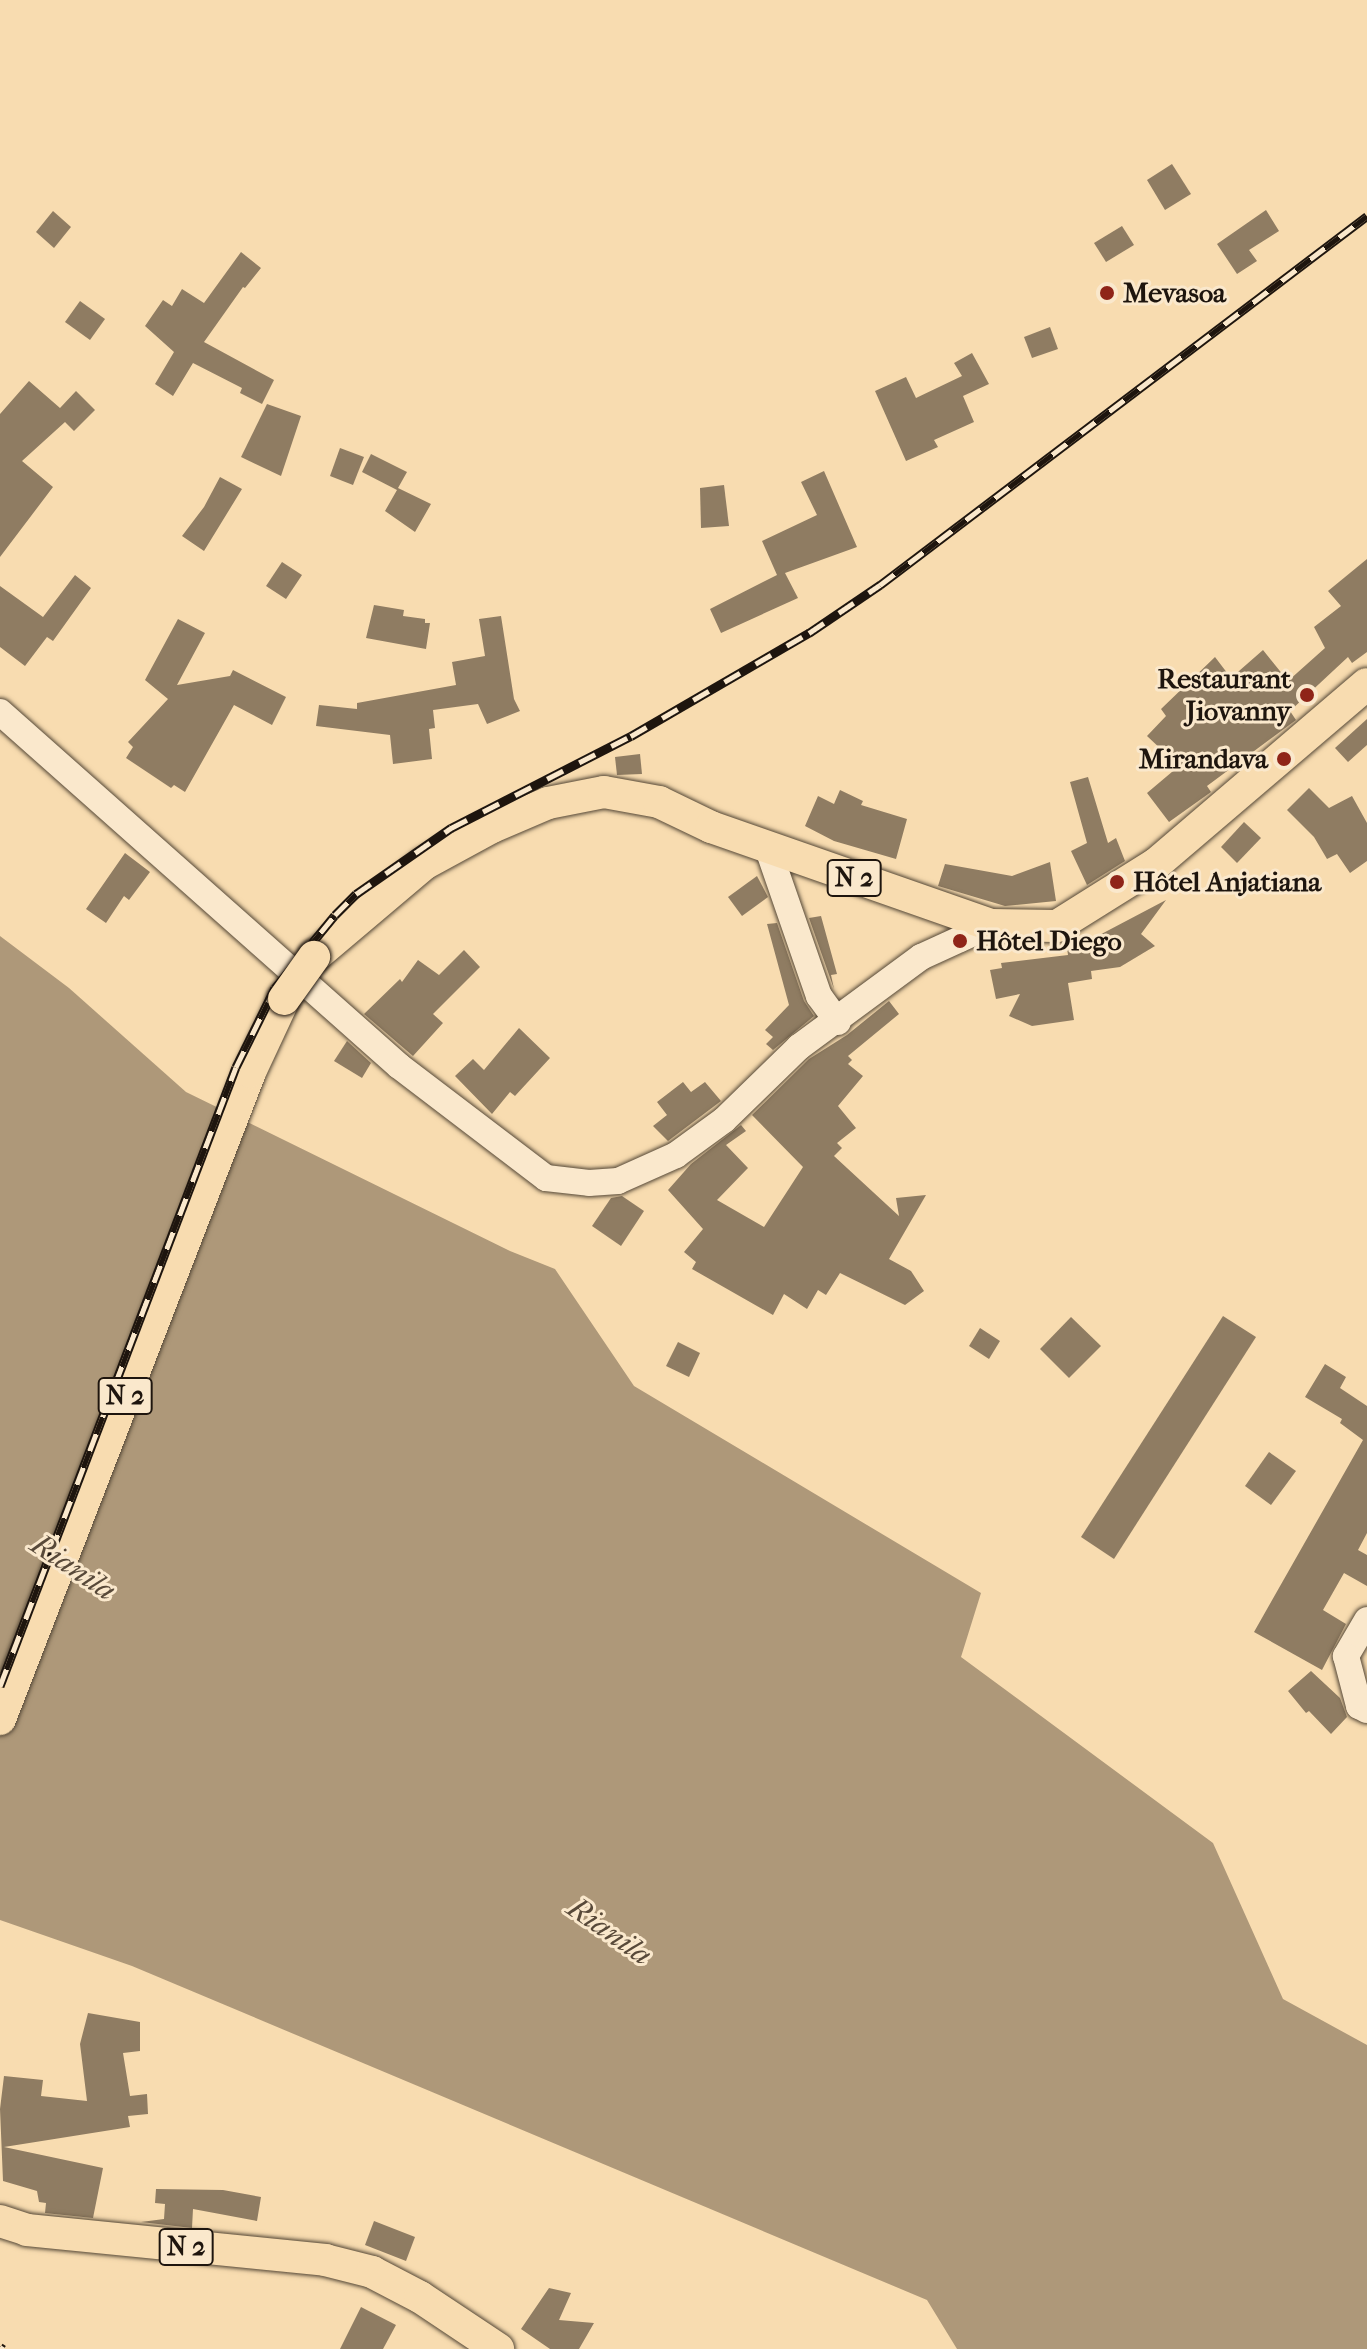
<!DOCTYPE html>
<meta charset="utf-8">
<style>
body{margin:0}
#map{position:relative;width:1367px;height:2349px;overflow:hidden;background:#f8dcb0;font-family:"IM FELL French Canon",serif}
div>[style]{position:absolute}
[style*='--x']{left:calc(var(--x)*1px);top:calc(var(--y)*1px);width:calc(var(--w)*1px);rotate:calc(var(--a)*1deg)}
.water>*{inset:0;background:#ae9879}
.building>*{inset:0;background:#8f7c62}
.roads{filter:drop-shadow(0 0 2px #544736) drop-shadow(0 0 2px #544736)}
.minor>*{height:26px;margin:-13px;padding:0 13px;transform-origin:13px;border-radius:13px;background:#fae8cc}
.major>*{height:32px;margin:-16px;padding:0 16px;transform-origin:16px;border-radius:16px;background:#f8dcb0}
.rail>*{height:9px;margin-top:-4.5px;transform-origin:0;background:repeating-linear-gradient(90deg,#fae8cc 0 18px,#1e150e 0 36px);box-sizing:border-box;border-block:2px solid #1e150e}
.bridges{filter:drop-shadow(0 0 2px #1e150e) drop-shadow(0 0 2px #1e150e)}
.major-bridge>*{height:32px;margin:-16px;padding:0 16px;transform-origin:16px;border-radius:16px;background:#f8dcb0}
.dots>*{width:22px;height:22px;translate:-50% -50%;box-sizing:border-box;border:4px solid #fae8cc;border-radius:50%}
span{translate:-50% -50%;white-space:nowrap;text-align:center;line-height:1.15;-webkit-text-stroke:6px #fae8cc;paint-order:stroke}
.shield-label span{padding:2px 6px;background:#fae8cc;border:2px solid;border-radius:6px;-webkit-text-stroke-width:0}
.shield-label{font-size:26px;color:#1e150e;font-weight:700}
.poi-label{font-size:28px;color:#1e150e;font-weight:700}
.left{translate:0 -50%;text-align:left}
.right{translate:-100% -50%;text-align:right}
.water-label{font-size:30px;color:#584939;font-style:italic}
</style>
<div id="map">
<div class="water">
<div style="clip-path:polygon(0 936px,69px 988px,186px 1092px,510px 1251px,555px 1269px,634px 1386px,981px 1593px,961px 1657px,1213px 1843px,1283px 1999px,1367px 2045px,1367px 2349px,957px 2349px,927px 2300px,132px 1966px,0 1920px)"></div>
</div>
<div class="building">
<div style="clip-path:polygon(1172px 164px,1191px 194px,1165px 210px,1147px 180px)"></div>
<div style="clip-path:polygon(1266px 210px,1279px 231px,1249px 250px,1257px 261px,1237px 274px,1217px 244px)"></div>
<div style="clip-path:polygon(53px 211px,71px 227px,54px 248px,36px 232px)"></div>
<div style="clip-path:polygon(1122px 226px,1134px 245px,1106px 262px,1094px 243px)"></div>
<div style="clip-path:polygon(241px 252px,261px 268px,245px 288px,243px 287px,204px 342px,274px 380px,262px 404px,240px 393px,242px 388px,193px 363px,173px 396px,155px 384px,174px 352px,145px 326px,163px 300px,172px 306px,182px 289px,204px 303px)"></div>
<div style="clip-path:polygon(80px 301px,105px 319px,90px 340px,65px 322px)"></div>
<div style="clip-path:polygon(1050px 327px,1058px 349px,1032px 358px,1024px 337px)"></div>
<div style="clip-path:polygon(972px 353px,989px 384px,963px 396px,974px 422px,934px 440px,938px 447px,906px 461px,875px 391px,906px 377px,916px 398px,962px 376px,954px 363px)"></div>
<div style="clip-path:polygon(29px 381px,60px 408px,76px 391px,95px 410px,74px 431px,65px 422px,22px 461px,53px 487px,0 557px,0 414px)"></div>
<div style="clip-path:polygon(267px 404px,301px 416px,281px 476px,241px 457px)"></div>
<div style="clip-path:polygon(340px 448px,364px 457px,353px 485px,330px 476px)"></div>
<div style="clip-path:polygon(371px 454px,407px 472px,398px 488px,431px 504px,415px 532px,385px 511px,397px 490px,362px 472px)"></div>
<div style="clip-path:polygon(824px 471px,857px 547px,785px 573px,798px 598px,721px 633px,710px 609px,777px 575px,762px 541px,817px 515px,801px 482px)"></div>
<div style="clip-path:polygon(220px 477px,242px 489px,204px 551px,182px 536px,204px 507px)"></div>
<div style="clip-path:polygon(724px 485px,729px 526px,701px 528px,700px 488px)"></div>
<div style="clip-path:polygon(1367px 559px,1367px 652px,1352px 663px,1348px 657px,1290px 711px,1296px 720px,1207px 786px,1211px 792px,1169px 822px,1147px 793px,1179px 766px,1147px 736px,1166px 716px,1161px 709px,1215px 657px,1231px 678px,1263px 650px,1288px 681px,1325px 648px,1314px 627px,1341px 606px,1328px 591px)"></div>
<div style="clip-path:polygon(282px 562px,302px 575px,286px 599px,266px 586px)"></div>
<div style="clip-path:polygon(75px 575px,91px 588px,53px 641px,47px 637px,25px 666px,0 647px,0 586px,43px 617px)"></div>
<div style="clip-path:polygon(374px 605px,404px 610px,403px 616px,425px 619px,425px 623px,430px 623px,426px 649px,366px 638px)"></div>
<div style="clip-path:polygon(501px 616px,514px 699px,520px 711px,487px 724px,478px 704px,433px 710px,435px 728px,429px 729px,432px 759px,393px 764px,390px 735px,316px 726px,319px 705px,357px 709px,357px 703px,456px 685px,452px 662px,485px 656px,479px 619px)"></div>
<div style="clip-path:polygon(178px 619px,205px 633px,177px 685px,230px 676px,233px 670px,286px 697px,272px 725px,234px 705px,185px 792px,174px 785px,171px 788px,126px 758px,133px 747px,128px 742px,168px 699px,145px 680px)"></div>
<div style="clip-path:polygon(1367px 719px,1367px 745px,1348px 762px,1335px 748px)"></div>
<div style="clip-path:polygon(640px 754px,642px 774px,617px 775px,615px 757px)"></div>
<div style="clip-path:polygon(1088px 777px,1108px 843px,1116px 838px,1125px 861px,1087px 885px,1071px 851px,1087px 843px,1070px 782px)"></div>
<div style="clip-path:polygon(1309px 788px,1329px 808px,1352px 796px,1367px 823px,1367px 861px,1350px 873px,1337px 854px,1327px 859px,1314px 837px,1287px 810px)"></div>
<div style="clip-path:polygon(840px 790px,863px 801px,861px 805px,907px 819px,896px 859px,834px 841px,805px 826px,818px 796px,834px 804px)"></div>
<div style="clip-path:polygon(1244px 822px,1261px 838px,1237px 863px,1221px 847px)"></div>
<div style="clip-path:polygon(125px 853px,150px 872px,129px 900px,124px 896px,106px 923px,86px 909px)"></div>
<div style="clip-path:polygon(1050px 862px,1056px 901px,1005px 906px,938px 886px,945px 864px,1012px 876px)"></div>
<div style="clip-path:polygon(757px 876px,768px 897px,742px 916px,728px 897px)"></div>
<div style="clip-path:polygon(1166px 900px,1141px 934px,1155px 946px,1120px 967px,1091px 971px,1092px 979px,1068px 983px,1074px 1020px,1032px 1026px,1009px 1016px,1020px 994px,996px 999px,990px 970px,1002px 968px,1001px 963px,1068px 955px,1067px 948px,1090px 945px,1090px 940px)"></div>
<div style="clip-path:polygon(821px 916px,837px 974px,831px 975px,834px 989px,809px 918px)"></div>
<div style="clip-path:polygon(777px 923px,804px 1001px,814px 1016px,773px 1050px,766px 1044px,773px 1037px,765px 1030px,789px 1005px,767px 924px)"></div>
<div style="clip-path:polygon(464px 950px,480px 967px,433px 1014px,443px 1023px,413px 1056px,364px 1014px,400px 979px,402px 982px,418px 960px,439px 975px)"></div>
<div style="clip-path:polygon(889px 1001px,899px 1014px,848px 1056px,852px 1060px,848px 1064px,863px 1076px,838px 1106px,856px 1128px,837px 1143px,842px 1148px,834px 1156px,899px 1216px,896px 1198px,926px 1195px,889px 1259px,911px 1271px,924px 1291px,905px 1305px,840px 1273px,826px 1295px,818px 1290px,807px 1309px,784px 1294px,773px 1315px,692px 1269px,696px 1262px,684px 1252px,703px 1229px,668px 1190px,691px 1164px,741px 1125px,746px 1131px,726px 1145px,748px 1168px,717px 1200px,764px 1227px,803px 1167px,752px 1115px,809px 1059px,847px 1035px)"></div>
<div style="clip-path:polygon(519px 1028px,550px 1058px,515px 1096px,510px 1092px,492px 1114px,455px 1076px,473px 1059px,484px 1070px)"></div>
<div style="clip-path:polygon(347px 1041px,371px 1063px,362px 1078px,334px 1061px)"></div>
<div style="clip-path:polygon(683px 1082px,691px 1092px,705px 1082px,721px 1101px,668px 1141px,653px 1126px,667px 1115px,657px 1102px)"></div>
<div style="clip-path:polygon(622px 1196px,644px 1211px,621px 1246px,592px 1226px,611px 1198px)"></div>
<div style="clip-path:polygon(1223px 1316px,1256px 1337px,1114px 1559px,1081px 1537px)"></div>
<div style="clip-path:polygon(1071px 1317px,1101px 1346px,1069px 1378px,1040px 1349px)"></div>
<div style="clip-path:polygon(980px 1328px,1000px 1341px,989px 1359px,969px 1346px)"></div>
<div style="clip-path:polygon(678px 1342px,700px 1353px,689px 1377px,666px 1366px)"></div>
<div style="clip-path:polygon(1325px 1364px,1346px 1377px,1340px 1388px,1367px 1406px,1367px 1533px,1358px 1550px,1367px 1555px,1367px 1586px,1344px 1573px,1323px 1610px,1346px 1624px,1322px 1670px,1254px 1632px,1363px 1440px,1340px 1423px,1342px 1419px,1305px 1397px)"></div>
<div style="clip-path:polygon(1269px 1452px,1296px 1471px,1271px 1505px,1245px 1486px)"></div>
<div style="clip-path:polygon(1311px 1671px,1340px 1698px,1347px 1717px,1331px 1734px,1309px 1711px,1306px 1713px,1288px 1691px)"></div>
<div style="clip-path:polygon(88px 2013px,140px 2022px,140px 2051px,123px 2053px,130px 2096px,147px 2094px,148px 2114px,128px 2116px,130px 2127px,4px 2147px,103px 2168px,93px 2218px,45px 2213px,46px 2203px,39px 2202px,37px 2191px,3px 2181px,0 2109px,4px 2076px,43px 2080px,41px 2096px,87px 2101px,80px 2044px)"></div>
<div style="clip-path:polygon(156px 2189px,223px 2190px,261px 2197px,257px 2221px,193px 2209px,192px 2228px,141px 2222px,164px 2219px,165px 2204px,155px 2203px)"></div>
<div style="clip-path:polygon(374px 2221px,415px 2237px,406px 2261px,365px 2245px)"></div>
<div style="clip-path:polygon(549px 2288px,571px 2293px,559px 2320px,594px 2323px,579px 2349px,550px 2349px,521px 2329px)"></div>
<div style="clip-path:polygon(361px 2307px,396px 2325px,383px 2349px,340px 2349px)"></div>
</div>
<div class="roads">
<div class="minor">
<div style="--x:0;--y:712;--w:533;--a:41.58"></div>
<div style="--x:399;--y:1066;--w:185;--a:37.3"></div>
<div style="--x:546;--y:1178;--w:43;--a:6.6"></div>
<div style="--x:589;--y:1183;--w:29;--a:-4"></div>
<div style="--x:618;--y:1181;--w:64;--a:-24.1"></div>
<div style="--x:676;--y:1155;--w:59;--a:-36.1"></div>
<div style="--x:724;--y:1120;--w:105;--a:-44.2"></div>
<div style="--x:799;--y:1047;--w:152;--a:-36.4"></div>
<div style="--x:921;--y:957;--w:77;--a:-24.6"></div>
<div style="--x:767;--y:846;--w:159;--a:70.9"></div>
<div style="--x:819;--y:996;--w:32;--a:54"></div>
<div style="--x:1367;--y:1620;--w:42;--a:120.3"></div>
<div style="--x:1346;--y:1656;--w:52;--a:75.4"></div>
<div style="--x:1359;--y:1706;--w:9;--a:27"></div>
</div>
<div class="major">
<div style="--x:314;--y:957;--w:144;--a:-40.2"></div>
<div style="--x:424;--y:864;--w:77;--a:-28.6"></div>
<div style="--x:492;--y:827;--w:61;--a:-23.2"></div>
<div style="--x:548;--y:803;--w:57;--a:-11.1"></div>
<div style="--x:604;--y:792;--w:56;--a:10.3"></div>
<div style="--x:659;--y:802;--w:58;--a:25.7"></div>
<div style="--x:711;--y:827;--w:297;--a:19.3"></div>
<div style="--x:991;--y:925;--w:66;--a:0.9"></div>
<div style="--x:1057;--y:926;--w:117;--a:-32.1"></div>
<div style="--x:1156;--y:864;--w:277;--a:-40.5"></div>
<div style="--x:0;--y:1719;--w:694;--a:-68.87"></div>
<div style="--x:250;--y:1072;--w:81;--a:-65"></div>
<div style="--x:0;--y:2221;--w:28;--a:18"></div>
<div style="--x:27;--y:2230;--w:300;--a:5.7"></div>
<div style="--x:325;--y:2260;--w:49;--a:14.3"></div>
<div style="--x:372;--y:2272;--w:54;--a:27.5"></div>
<div style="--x:420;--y:2297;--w:94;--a:33.7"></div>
</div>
</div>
<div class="rail">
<div style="--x:0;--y:1686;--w:662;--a:-69.13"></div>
<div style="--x:236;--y:1067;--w:88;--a:-63.7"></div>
<div style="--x:275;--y:988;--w:94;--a:-50.6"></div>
<div style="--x:335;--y:915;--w:30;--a:-45"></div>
<div style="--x:356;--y:894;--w:116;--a:-34.8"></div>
<div style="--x:451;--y:828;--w:202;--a:-27.1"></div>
<div style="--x:631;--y:736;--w:206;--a:-30.1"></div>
<div style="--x:809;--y:633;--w:86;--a:-34.1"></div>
<div style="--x:880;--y:585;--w:611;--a:-37.15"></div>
<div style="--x:0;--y:2347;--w:4;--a:34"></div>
</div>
<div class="bridges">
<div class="major-bridge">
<div style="--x:284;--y:999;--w:52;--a:-54.5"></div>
</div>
</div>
<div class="dots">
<div style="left:1107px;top:293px;background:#8f2418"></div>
<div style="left:1307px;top:695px;background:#8f2418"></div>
<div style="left:1284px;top:759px;background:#8f2418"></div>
<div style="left:1117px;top:882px;background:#8f2418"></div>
<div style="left:960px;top:941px;background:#8f2418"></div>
</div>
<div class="shield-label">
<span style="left:854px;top:878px">N 2</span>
<span style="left:125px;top:1396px">N 2</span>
<span style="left:186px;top:2247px">N 2</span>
</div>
<div class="poi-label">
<span class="left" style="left:1123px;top:293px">Mevasoa</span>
<span class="right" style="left:1291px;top:695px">Restaurant<br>Jiovanny</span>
<span class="right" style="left:1268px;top:759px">Mirandava</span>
<span class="left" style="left:1133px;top:882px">Hôtel Anjatiana</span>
<span class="left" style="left:976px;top:941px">Hôtel Diego</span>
</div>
<div class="water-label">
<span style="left:73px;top:1568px;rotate:34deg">Rianila</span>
<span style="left:609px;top:1932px;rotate:35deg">Rianila</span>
</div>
</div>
